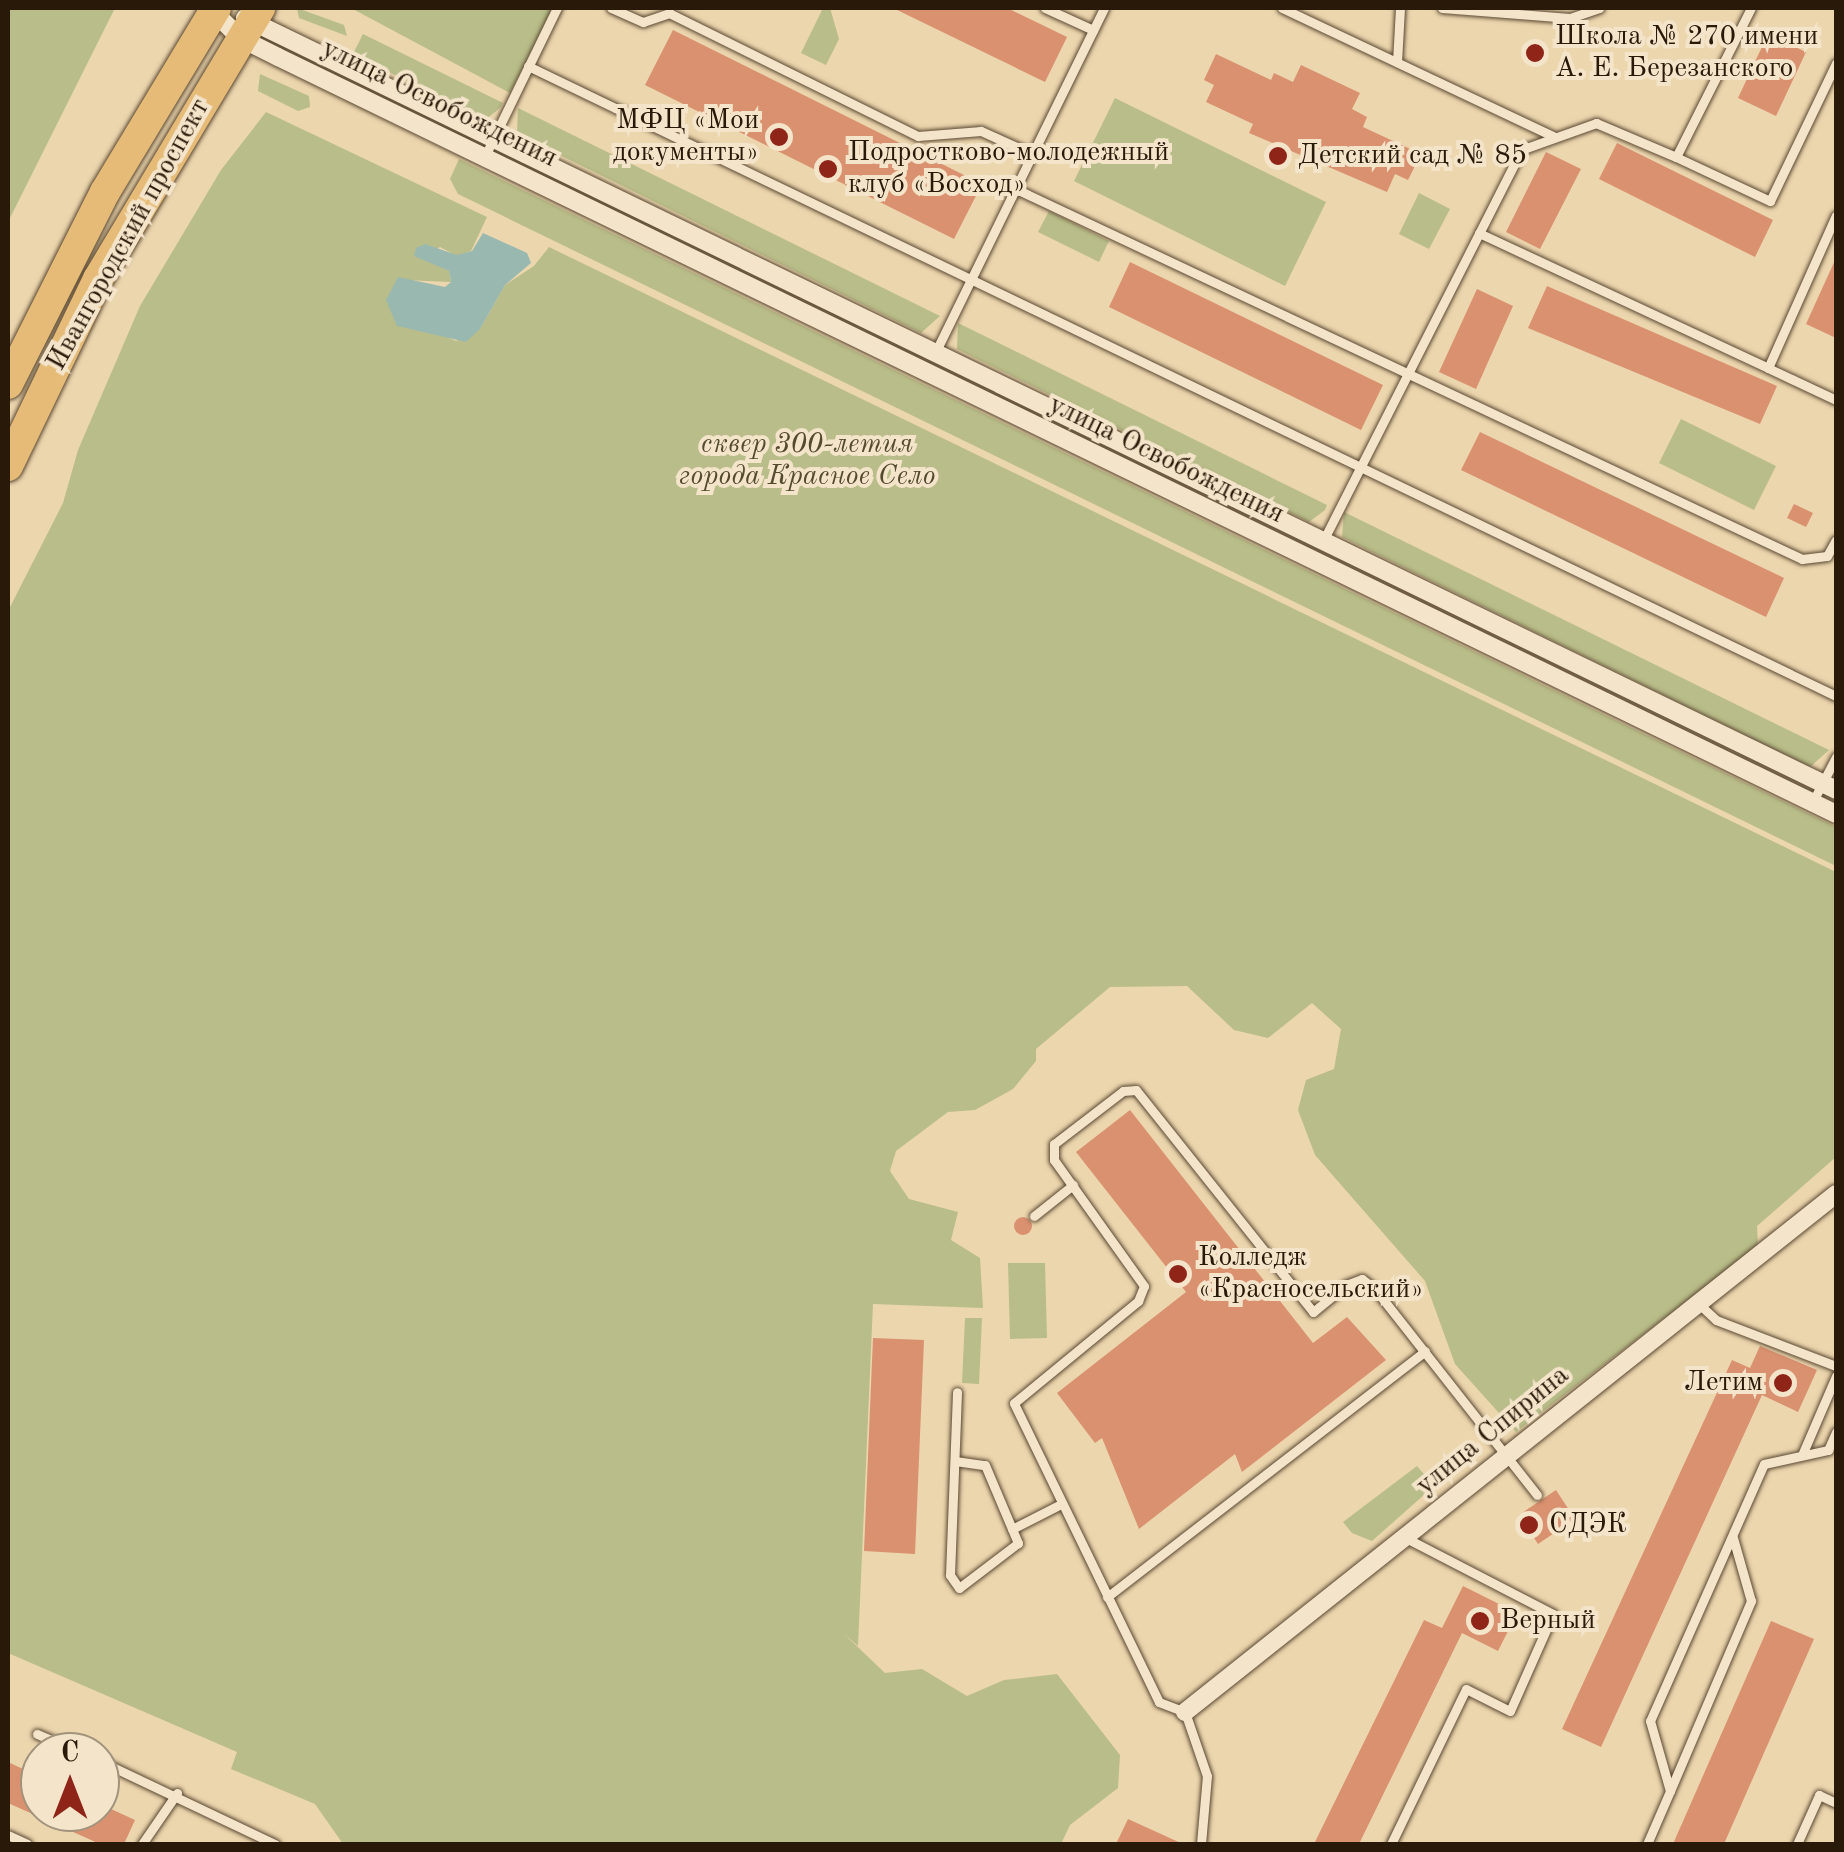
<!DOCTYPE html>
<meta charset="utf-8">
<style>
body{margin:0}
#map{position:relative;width:1844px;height:1852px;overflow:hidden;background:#ecd6ae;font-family:"Old Standard TT",serif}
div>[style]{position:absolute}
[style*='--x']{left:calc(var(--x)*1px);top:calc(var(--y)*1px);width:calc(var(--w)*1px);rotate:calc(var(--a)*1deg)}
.green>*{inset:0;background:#b9bd89}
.water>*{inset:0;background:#99b8af}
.building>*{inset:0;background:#da916f}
.round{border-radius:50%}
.roads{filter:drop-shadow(0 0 2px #5a4832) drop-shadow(0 0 2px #5a4832)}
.lane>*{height:9px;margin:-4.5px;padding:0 4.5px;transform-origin:4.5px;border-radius:4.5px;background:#f3e4ca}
.street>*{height:18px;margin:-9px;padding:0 9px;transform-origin:9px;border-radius:9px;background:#f3e4ca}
.highway>*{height:30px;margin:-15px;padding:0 15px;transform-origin:15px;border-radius:15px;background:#e6bb77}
.dots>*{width:28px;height:28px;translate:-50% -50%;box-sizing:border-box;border:5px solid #f3e4ca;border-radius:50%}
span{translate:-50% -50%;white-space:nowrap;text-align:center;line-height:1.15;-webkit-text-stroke:8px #f3e4ca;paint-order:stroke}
.poi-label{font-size:28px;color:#291908}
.left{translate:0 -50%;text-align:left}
.right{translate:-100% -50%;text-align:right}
.street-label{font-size:28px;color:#291908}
.park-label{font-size:28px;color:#544a2f;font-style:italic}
.frame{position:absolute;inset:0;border:10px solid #291908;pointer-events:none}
.north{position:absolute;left:20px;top:1732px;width:100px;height:100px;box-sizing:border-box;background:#f3e4ca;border:2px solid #a2937c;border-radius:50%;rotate:0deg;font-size:28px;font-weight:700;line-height:40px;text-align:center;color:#291908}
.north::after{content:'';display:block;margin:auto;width:35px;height:45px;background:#8f2418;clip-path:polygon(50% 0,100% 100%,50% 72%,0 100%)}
</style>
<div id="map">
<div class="green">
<div style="clip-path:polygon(8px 8px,115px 8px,8px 222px)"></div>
<div style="clip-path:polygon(297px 8px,344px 25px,347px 36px,299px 18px)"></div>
<div style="clip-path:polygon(351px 8px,553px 8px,510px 93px)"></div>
<div style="clip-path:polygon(823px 8px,830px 8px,839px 39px,826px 65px,801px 53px)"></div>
<div style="clip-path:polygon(363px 34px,503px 103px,500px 108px,485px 120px,353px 54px)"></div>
<div style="clip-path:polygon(260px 74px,309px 96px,310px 107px,298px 111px,258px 91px)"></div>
<div style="clip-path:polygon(1115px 98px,1326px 202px,1285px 286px,1074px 181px)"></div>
<div style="clip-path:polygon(518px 108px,940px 316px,921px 333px,517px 134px)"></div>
<div style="clip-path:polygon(266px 112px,487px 217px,471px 251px,457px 256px,440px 247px,421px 257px,449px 271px,451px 282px,405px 280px,405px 328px,426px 328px,456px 341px,480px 329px,505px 285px,534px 266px,549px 247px,1836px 872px,1836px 1157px,1757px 1226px,1758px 1246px,1516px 1432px,1455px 1364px,1425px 1281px,1315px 1155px,1298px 1110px,1306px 1080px,1334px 1069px,1341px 1029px,1312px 1003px,1268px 1038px,1234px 1030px,1187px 986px,1110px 987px,1036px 1049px,1036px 1061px,1013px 1089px,975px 1110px,948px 1112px,896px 1151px,890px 1171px,909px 1199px,958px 1212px,951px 1240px,980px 1258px,983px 1308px,873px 1304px,858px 1646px,843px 1633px,885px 1673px,922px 1669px,967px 1696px,1004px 1680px,1057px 1674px,1120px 1755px,1118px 1788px,1070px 1825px,1061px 1844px,343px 1844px,315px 1804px,231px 1769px,237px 1752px,8px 1653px,8px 611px,63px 503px,78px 450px,140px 306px,221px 170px)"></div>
<div style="clip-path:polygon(459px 159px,1836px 827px,1836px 866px,458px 194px,450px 179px)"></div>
<div style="clip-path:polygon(1419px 193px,1450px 209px,1429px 249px,1399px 234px)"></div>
<div style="clip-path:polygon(1049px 211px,1109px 241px,1099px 262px,1038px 232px)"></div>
<div style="clip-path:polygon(958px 323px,1327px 505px,1325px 510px,1309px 522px,957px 349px)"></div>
<div style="clip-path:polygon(1681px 419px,1776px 466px,1754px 510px,1659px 463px)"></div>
<div style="clip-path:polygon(1344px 512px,1829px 750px,1810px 767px,1342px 537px)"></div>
<div style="clip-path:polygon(1045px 1263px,1047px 1338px,1010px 1339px,1008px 1263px)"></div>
<div style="clip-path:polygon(965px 1318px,982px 1318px,979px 1384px,962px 1383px)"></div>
<div style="clip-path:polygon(1417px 1466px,1434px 1486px,1372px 1541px,1352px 1533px,1343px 1522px)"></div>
</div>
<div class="water">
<div style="clip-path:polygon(483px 233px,527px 253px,531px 263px,505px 285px,480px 329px,466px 342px,397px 326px,386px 300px,398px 277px,445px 287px,451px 282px,449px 271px,414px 256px,416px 248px,425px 244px,457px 255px,472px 251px)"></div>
</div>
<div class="building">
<div style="clip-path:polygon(893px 8px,1007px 8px,1067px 37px,1045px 82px)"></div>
<div style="clip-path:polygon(673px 30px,982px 184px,954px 239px,645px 85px)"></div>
<div style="clip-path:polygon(1768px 34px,1806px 52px,1776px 116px,1738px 98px)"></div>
<div style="clip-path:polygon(1216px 54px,1271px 80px,1274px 73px,1293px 82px,1301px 65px,1360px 93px,1352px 109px,1367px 117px,1363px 127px,1421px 154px,1408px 180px,1395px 174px,1387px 192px,1249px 133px,1253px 124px,1206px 102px,1214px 85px,1204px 80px)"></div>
<div style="clip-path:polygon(1617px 143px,1773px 220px,1755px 257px,1599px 179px)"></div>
<div style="clip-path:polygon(1546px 152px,1581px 169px,1540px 249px,1506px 232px)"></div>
<div style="clip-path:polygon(1836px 258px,1836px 338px,1806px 324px)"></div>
<div style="clip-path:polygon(1130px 262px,1383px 385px,1361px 430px,1109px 307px)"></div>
<div style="clip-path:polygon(1547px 286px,1777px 386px,1760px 424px,1528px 328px)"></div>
<div style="clip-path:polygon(1477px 289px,1513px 306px,1476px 389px,1439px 372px)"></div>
<div style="clip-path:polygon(1480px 432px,1784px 578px,1766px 617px,1461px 470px)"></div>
<div style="clip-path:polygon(1794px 504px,1813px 513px,1806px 527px,1787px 518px)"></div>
<div style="clip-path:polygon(1130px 1110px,1313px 1343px,1347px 1317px,1386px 1360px,1242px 1472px,1235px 1454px,1139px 1529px,1102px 1438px,1095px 1443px,1057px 1393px,1186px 1292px,1076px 1152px)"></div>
<div class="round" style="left:1014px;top:1217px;width:18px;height:18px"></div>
<div style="clip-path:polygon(873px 1338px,924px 1340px,915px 1554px,864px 1551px)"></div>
<div style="clip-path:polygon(1760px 1346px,1817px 1370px,1798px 1412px,1762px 1395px,1601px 1747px,1562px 1729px,1732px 1360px,1750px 1368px)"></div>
<div style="clip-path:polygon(1556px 1490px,1575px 1519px,1538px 1544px,1519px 1515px)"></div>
<div style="clip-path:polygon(1463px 1586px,1517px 1613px,1498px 1651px,1462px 1633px,1359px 1844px,1314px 1844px,1424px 1620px,1442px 1628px)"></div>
<div style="clip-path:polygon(1771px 1621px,1814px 1639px,1724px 1844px,1673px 1844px)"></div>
<div style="clip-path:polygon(8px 1762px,40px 1777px,40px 1812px,100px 1812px,100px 1804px,135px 1820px,124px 1844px,100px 1844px,8px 1803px)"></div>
<div style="clip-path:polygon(1128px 1819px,1183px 1844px,1116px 1844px)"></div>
</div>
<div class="roads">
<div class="lane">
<div style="--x:611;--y:8;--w:35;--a:24"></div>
<div style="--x:643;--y:22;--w:28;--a:-19"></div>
<div style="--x:669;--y:13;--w:278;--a:26.3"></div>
<div style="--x:918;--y:136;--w:63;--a:-4.5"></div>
<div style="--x:981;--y:131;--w:56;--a:24.3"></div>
<div style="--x:1045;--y:8;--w:53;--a:24.6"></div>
<div style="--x:1282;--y:8;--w:302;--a:25.3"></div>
<div style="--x:1442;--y:8;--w:128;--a:4.5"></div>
<div style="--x:1570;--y:18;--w:31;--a:-19"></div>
<div style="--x:1397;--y:62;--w:54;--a:-86.8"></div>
<div style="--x:528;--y:66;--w:1452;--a:25.72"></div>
<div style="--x:485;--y:156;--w:165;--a:-64.1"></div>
<div style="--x:1676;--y:157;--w:104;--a:25.1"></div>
<div style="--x:1770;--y:201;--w:153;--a:-64.4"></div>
<div style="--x:1016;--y:189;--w:869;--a:25.21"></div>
<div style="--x:1802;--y:559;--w:25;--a:-7"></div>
<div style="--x:1827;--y:556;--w:18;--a:-61"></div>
<div style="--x:1479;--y:233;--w:319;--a:25"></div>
<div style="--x:1768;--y:368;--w:167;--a:-66"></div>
<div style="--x:935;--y:353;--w:384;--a:-63.9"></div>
<div style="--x:1768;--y:368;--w:75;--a:25.2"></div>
<div style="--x:1323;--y:541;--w:438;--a:-63.1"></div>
<div style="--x:1521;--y:150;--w:80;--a:-19.8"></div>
<div style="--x:1596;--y:123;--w:87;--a:23"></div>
<div style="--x:1676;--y:157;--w:167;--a:-63.3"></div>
<div style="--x:1812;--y:803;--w:52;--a:-62.4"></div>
<div style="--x:1034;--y:1216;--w:50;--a:-38.5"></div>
<div style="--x:1699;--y:1304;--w:23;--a:43"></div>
<div style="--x:1716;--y:1320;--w:129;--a:21"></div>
<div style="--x:1802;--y:1455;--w:86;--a:-66.7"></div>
<div style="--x:955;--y:1461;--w:30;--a:8"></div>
<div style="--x:985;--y:1465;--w:85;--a:67.1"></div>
<div style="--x:1018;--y:1543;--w:74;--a:142.7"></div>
<div style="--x:959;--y:1588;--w:16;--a:-125"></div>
<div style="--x:950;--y:1575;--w:183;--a:-87.8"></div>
<div style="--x:1012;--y:1529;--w:55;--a:-27"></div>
<div style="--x:1107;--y:1597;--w:402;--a:-37.7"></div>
<div style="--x:37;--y:1734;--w:46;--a:23.2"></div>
<div style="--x:100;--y:1761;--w:194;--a:25.4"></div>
<div style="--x:1670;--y:1791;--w:207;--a:-66.9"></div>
<div style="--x:1751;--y:1601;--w:66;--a:-105.9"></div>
<div style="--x:8;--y:1835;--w:21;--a:25"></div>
<div style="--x:142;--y:1844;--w:62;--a:-55.5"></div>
<div style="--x:1201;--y:1844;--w:68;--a:-85"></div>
<div style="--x:1207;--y:1776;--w:68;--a:-109"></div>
<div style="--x:1185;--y:1712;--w:28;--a:-159"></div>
<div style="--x:1159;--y:1702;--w:332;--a:-115.9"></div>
<div style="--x:1014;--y:1403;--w:161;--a:-39.4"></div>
<div style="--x:1138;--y:1301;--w:16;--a:-68"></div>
<div style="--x:1144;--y:1286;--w:155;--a:-125.5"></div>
<div style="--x:1054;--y:1160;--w:16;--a:-90"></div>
<div style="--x:1054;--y:1144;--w:87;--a:-37.5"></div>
<div style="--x:1123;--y:1091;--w:13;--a:-4"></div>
<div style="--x:1136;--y:1090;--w:284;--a:51.4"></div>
<div style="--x:1313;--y:1312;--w:43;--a:-39.3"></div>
<div style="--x:1346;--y:1285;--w:17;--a:-21"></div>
<div style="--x:1362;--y:1279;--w:16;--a:38"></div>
<div style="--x:1375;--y:1289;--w:262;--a:51.8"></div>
<div style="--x:1391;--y:1844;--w:172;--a:-64.2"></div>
<div style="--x:1466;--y:1689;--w:49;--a:26.6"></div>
<div style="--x:1510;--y:1711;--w:106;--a:-66.1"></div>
<div style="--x:1553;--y:1614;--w:165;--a:-152.7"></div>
<div style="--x:1647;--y:1844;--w:58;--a:-66.5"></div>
<div style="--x:1670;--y:1791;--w:73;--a:-105.9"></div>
<div style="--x:1650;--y:1721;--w:281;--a:-66.1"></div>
<div style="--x:1764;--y:1464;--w:66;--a:-12.3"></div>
<div style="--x:1828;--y:1450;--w:20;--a:-66"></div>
<div style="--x:1797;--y:1844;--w:54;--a:-65.8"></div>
<div style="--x:1819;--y:1795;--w:19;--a:25"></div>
</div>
<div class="street">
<div style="--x:213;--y:11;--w:38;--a:45"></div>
<div style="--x:240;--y:38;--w:42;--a:26.6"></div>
<div style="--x:278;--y:57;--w:1732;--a:25.91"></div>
<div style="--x:245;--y:18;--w:1768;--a:25.88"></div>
<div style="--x:1185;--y:1712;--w:832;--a:-38.51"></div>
</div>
<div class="highway">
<div style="--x:8;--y:384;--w:215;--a:-63.2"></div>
<div style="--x:105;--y:192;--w:215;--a:-58.9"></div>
<div style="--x:8;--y:466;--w:208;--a:-64.3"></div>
<div style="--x:98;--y:279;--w:316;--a:-59.1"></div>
</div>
</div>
<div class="dots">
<div style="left:1535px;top:53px;background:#8f2418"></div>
<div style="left:779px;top:137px;background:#8f2418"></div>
<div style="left:1278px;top:156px;background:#8f2418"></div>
<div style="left:828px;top:169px;background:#8f2418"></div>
<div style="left:1178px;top:1274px;background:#8f2418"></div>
<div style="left:1783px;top:1383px;background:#8f2418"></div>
<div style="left:1529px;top:1525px;background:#8f2418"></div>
<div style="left:1480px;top:1621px;background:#8f2418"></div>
</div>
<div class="poi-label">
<span class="left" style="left:1555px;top:53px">Школа № 270 имени<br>А. Е. Березанского</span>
<span class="right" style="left:759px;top:137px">МФЦ «Мои<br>документы»</span>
<span class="left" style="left:848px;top:169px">Подростково-молодежный<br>клуб «Восход»</span>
<span class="left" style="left:1298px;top:156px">Детский сад № 85</span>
<span class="left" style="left:1198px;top:1274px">Колледж<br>«Красносельский»</span>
<span class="right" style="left:1763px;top:1383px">Летим</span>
<span class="left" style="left:1549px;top:1525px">СДЭК</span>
<span class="left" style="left:1500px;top:1621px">Верный</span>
</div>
<div class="street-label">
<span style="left:439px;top:104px;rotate:26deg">улица Освобождения</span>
<span style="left:129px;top:235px;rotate:-61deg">Ивангородский проспект</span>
<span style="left:1166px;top:460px;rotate:26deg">улица Освобождения</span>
<span style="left:1493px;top:1431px;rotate:-39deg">улица Спирина</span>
</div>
<div class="park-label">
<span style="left:807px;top:461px">сквер 300-летия<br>города Красное Село</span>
</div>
<div class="frame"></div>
<div class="north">С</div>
</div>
